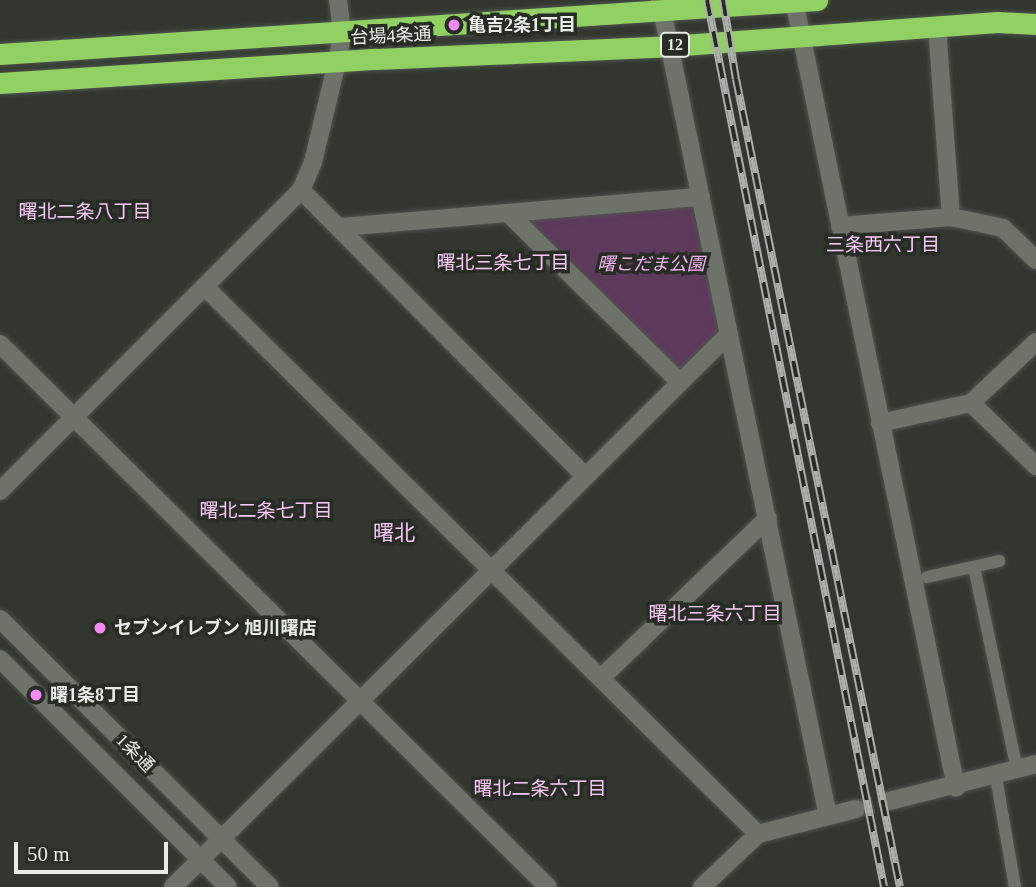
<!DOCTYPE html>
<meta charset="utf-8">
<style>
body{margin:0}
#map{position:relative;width:1036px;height:887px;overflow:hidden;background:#31362e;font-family:"Times New Roman","Noto Sans JP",serif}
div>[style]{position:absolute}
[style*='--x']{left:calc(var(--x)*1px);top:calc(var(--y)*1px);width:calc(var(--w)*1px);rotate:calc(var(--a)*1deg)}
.green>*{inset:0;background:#5d395c}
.street-tunnel>*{height:18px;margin-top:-9px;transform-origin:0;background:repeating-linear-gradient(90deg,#4c514a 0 18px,transparent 0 27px)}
.roads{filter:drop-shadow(0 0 2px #4f534c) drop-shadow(0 0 2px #4f534c)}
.lane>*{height:12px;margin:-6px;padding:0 6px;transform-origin:6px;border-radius:6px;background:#6d7369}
.street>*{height:18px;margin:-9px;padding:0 9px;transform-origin:9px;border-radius:9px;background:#6d7369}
.secondary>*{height:18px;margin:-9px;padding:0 9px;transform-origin:9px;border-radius:9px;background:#6d7369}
.highway>*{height:21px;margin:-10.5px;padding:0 10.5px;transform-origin:10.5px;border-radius:10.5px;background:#91d062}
.rail>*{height:8px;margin-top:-4px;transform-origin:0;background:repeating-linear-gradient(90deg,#272c24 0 16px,#abafa9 0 32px);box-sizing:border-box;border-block:2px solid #abafa9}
.dots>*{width:19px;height:19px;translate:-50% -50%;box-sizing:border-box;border:4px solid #272c24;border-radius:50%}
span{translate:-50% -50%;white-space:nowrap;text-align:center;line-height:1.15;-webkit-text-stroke:7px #272c24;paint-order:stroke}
.shield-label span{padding:2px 5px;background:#272c24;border:2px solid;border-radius:5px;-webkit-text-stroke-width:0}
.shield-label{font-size:16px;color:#e8ebe6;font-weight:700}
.poi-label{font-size:18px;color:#e8ebe6;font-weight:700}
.left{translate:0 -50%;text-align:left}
.street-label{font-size:18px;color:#e8ebe6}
.park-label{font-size:18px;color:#f8b4f5;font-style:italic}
.neighbourhood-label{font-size:19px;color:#f8c8f6}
.quarter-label{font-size:21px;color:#f8c8f6}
.scale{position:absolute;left:14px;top:842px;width:154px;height:32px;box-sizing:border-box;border:4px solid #e8ebe6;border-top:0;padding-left:9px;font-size:21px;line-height:24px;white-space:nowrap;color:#e8ebe6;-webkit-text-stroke:5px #272c24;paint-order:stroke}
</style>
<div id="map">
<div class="green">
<div style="clip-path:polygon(701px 197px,729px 334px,680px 382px,509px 214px)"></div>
</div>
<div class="street-tunnel">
<div style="--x:856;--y:809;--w:34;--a:-14"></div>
</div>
<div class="roads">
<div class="lane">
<div style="--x:974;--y:567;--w:208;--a:78"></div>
<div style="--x:927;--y:577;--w:74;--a:-12.5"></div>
<div style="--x:996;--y:777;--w:112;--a:80.2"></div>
</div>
<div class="street">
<div style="--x:338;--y:0;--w:34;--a:83"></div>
<div style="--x:342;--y:34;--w:28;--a:100"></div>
<div style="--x:337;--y:62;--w:103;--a:103.5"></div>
<div style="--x:313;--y:162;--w:30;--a:113"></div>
<div style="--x:301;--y:190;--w:402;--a:45.2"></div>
<div style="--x:660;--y:0;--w:833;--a:78.37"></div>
<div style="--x:794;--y:0;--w:804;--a:78.37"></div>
<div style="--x:937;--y:27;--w:191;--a:85.8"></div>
<div style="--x:509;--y:214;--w:240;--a:44.5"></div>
<div style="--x:840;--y:226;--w:111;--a:-4.6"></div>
<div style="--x:951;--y:217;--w:53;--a:11.9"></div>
<div style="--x:1003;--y:228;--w:46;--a:44.1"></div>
<div style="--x:341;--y:227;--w:361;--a:-4.8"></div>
<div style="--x:205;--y:287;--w:778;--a:44.69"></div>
<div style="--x:0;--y:344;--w:771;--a:44.74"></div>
<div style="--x:971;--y:403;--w:91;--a:44.1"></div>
<div style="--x:880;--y:423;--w:93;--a:-12.4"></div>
<div style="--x:971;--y:403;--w:89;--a:-43.2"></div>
<div style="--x:0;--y:491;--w:426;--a:-45"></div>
<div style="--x:602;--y:677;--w:230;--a:-43.8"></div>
<div style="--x:889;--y:801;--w:152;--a:-14.1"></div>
<div style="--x:173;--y:887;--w:784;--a:-44.85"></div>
<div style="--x:702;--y:887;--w:77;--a:-43.4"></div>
<div style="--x:758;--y:834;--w:101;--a:-14.3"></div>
</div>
<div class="secondary">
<div style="--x:0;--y:619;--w:380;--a:44.8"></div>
<div style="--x:0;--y:659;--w:322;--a:45"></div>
</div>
<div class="highway">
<div style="--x:0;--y:54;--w:819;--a:-3.78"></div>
<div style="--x:0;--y:83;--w:377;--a:-3.7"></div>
<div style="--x:376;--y:59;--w:293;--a:-2.5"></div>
<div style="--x:669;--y:46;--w:329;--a:-4.2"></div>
<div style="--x:997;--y:22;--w:39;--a:3"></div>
</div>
</div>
<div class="rail">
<div style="--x:707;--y:0;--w:904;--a:78.71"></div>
<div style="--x:723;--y:0;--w:80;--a:80.7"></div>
<div style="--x:736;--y:79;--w:824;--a:78.53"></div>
</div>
<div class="dots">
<div style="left:454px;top:25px;background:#f38af1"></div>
<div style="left:100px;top:628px;background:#f38af1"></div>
<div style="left:36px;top:695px;background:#f38af1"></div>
</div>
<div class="shield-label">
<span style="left:675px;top:45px">12</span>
</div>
<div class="poi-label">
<span class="left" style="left:468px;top:25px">亀吉2条1丁目</span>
<span class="left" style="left:114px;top:628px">セブンイレブン 旭川曙店</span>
<span class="left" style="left:50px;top:695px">曙1条8丁目</span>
</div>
<div class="street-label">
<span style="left:391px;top:36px;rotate:-3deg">台場4条通</span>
<span style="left:135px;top:753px;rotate:45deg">1条通</span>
</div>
<div class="park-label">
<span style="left:651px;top:264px">曙こだま公園</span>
</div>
<div class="neighbourhood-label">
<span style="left:85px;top:212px">曙北二条八丁目</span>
<span style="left:883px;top:245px">三条西六丁目</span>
<span style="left:503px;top:263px">曙北三条七丁目</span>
<span style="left:266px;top:511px">曙北二条七丁目</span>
<span style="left:715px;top:614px">曙北三条六丁目</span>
<span style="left:540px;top:789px">曙北二条六丁目</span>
</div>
<div class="quarter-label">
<span style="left:394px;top:533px">曙北</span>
</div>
<div class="scale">50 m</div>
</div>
